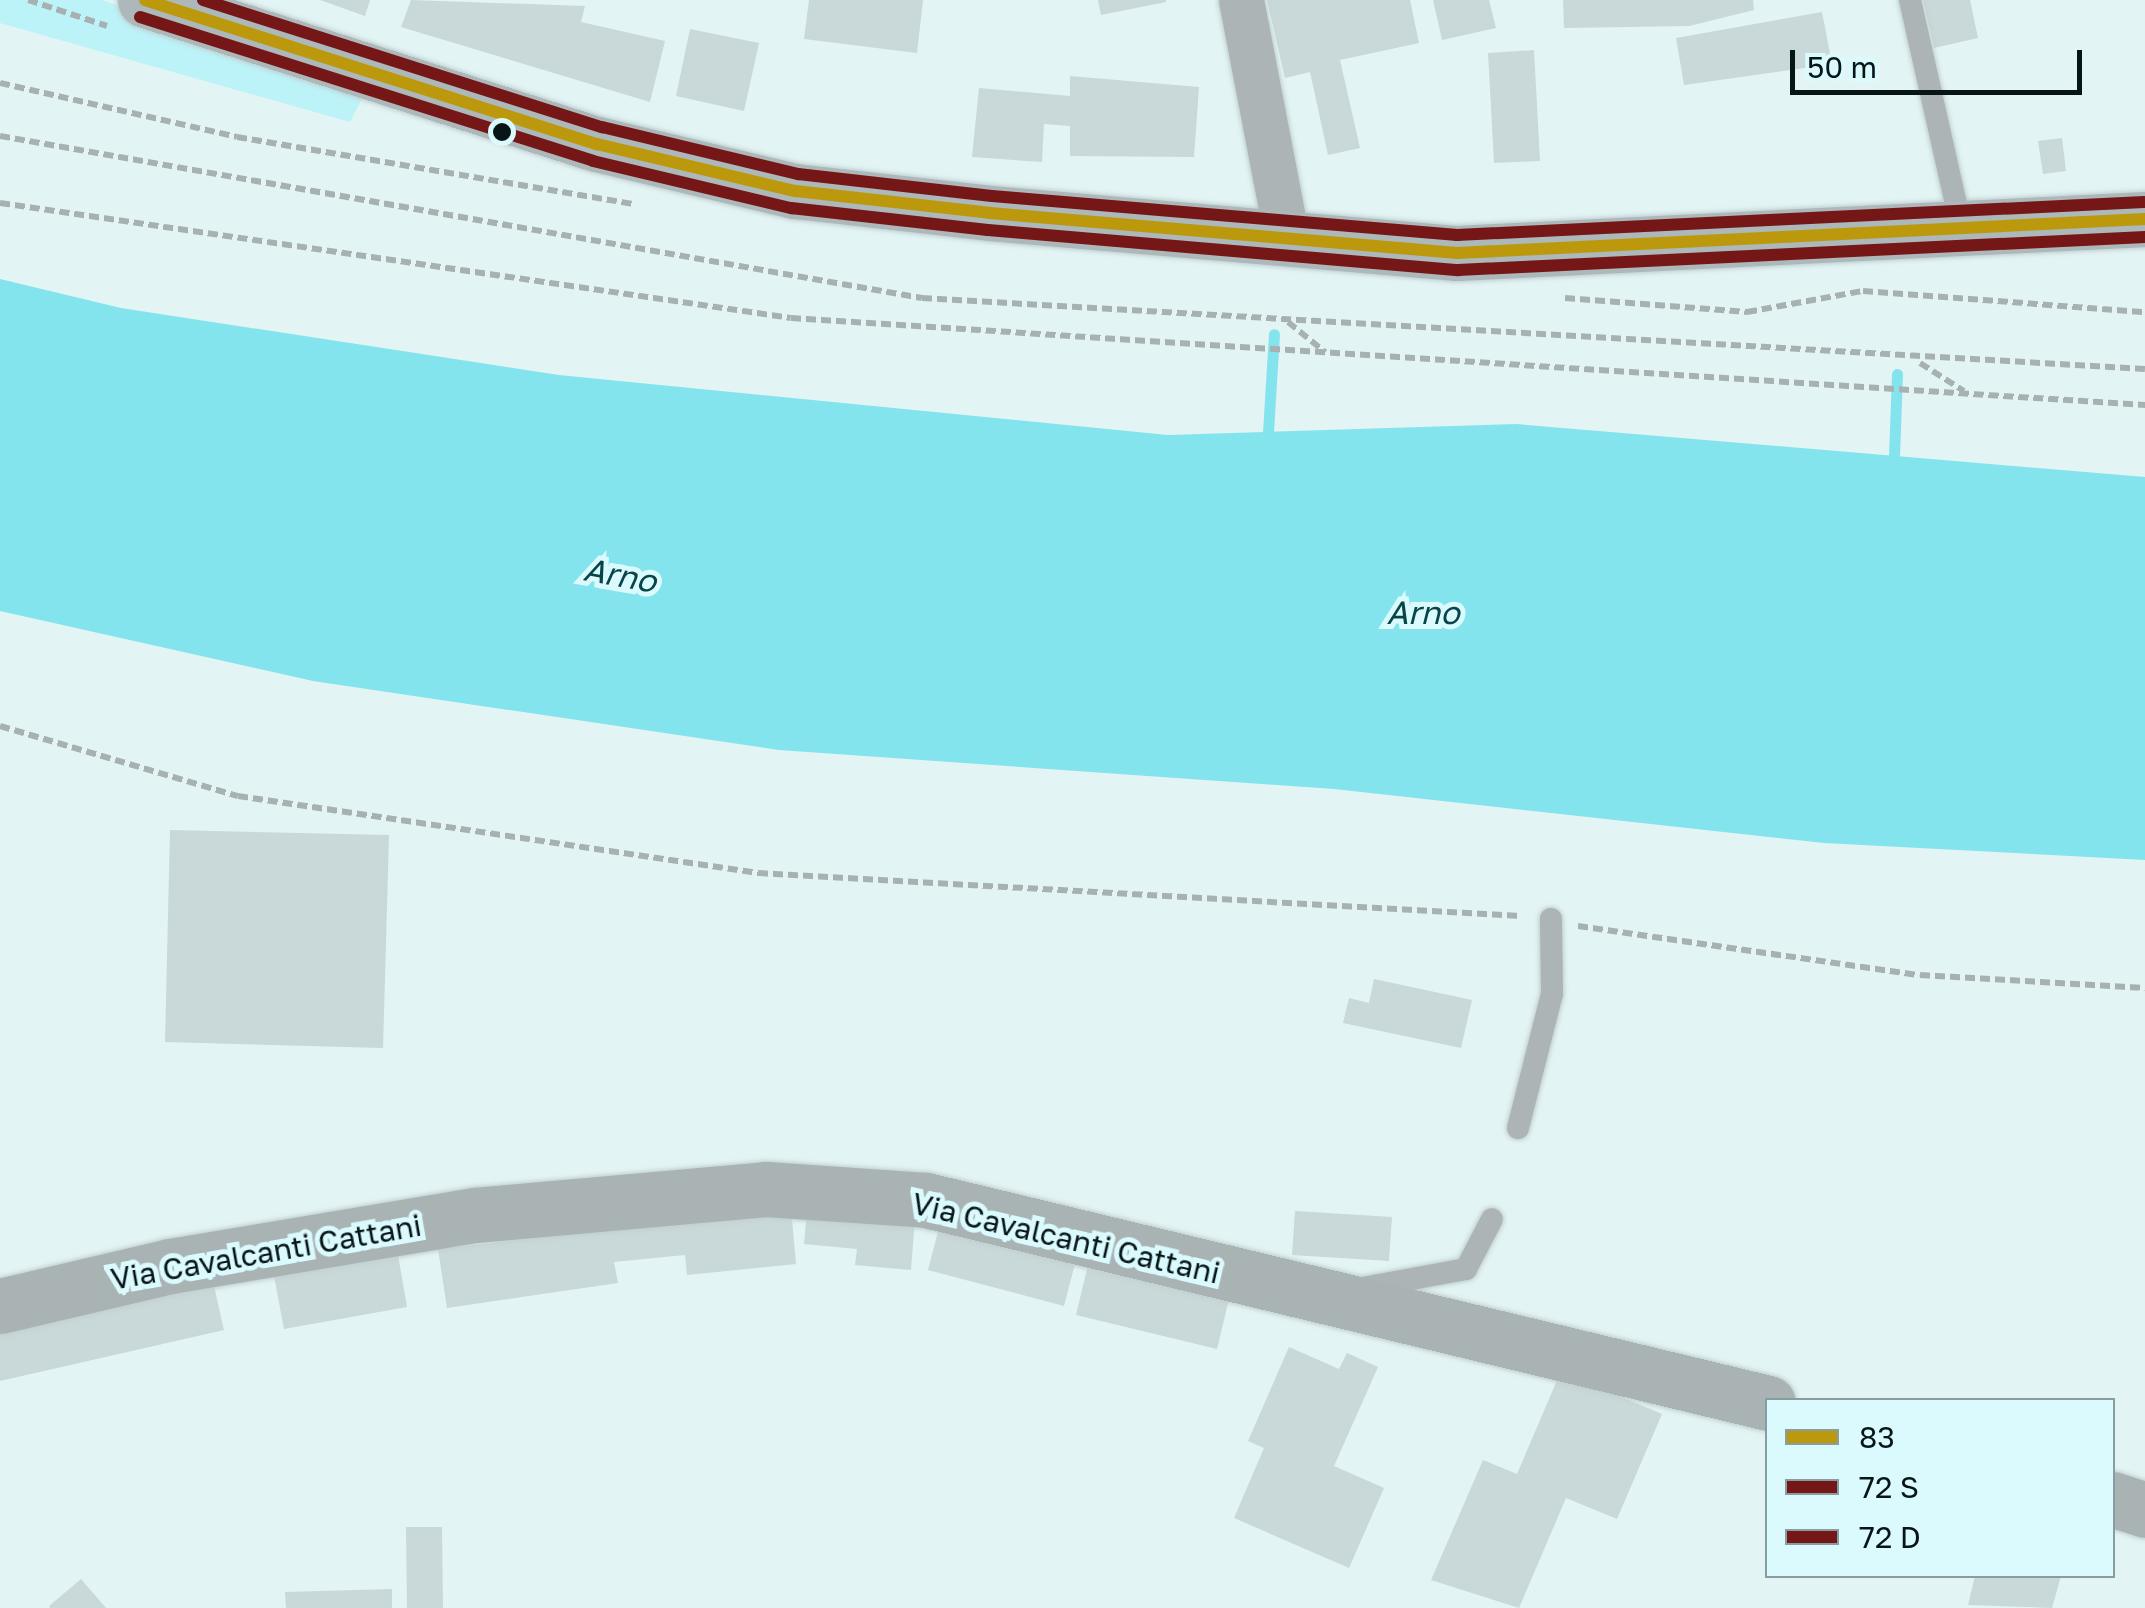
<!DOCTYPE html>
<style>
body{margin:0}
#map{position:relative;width:2145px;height:1608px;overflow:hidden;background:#e3f4f5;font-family:"Golos Text",sans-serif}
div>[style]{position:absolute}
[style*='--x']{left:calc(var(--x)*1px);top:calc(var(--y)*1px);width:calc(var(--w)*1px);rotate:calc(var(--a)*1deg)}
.green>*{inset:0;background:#bbf3f8}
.water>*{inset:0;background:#84e4ed}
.stream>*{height:11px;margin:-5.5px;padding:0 5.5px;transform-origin:5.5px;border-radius:5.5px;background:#84e4ed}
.building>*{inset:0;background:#c9d8d9}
.path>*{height:6px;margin-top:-3px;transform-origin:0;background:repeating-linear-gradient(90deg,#a8b1b2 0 10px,transparent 0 15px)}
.roads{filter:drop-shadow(0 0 2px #c1cfd0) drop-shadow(0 0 2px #c1cfd0)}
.lane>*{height:22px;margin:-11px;padding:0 11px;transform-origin:11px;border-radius:11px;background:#acb4b5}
.street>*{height:45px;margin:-22.5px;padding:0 22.5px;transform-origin:22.5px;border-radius:22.5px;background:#acb4b5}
.secondary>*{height:55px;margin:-27.5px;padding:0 27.5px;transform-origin:27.5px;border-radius:27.5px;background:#a9b3b4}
.primary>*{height:55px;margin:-27.5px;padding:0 27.5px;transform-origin:27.5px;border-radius:27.5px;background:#acb8b9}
.bus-1>*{height:12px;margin:-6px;padding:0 6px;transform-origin:6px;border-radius:6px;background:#bc990c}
.bus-2>*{height:12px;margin:-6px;padding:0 6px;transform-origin:6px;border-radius:6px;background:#751617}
.bus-3>*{height:12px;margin:-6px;padding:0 6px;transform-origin:6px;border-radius:6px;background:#751617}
.dots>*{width:28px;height:28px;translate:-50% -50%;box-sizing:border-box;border:5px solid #dbfafd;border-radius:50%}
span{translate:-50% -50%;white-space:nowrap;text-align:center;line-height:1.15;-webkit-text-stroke:10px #dbfafd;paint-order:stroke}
.street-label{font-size:30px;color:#071516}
.water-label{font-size:32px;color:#08454a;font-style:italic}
.legend{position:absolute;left:1765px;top:1398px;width:350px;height:180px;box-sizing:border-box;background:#dbfafd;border:2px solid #869ea1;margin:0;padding:12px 18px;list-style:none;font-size:30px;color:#071516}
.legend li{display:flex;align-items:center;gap:20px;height:50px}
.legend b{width:50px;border:2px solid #869ea1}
.scale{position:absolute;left:1790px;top:50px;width:292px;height:45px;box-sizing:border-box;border:5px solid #071516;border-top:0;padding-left:12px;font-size:30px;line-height:35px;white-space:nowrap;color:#071516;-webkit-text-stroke:8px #dbfafd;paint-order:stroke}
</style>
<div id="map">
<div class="green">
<div style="clip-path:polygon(0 0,102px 0,364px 95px,350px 122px,0 23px)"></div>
</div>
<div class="water">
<div style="clip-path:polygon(0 279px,121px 308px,559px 375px,1168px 435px,1516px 424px,2145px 477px,2145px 860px,1824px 843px,1334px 789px,779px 750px,313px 681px,0 611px)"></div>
</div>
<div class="stream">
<div style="--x:1268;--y:432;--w:98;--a:-86.5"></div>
<div style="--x:1894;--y:456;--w:82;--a:-87.9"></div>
</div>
<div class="building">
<div style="clip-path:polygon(320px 0,370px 0,365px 16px)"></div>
<div style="clip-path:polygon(411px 0,585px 6px,581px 22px,665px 41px,650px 102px,401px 27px)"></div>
<div style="clip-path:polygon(809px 0,923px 0,917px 53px,804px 39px)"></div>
<div style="clip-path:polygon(1098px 0,1166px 0,1166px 2px,1101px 15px)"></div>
<div style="clip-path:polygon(1267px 0,1410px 0,1419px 43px,1340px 60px,1360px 148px,1328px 155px,1310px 72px,1285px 78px)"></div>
<div style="clip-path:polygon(1433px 0,1489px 0,1496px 28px,1442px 40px)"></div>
<div style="clip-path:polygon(1563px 0,1753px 0,1754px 10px,1689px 26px,1564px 28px)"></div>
<div style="clip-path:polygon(1923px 0,1970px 0,1978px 38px,1934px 48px)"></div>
<div style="clip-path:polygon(1822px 12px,1832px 64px,1684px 85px,1676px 38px)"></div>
<div style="clip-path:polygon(690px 29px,759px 43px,744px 111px,676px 96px)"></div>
<div style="clip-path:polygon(1534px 50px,1540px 161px,1494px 163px,1488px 53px)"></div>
<div style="clip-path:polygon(1070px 76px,1199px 87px,1194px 157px,1070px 156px,1070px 126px,1044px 124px,1042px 162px,972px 157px,979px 88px,1070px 96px)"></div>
<div style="clip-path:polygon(2062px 138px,2066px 171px,2043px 174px,2038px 141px)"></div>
<div style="clip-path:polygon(170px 830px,389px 835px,383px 1048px,165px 1042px)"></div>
<div style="clip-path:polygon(1374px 979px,1472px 1000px,1461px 1048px,1343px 1023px,1349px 998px,1369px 1003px)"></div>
<div style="clip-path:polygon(791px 1208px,796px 1264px,687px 1275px,685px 1255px,614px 1262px,618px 1283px,447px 1308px,438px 1249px)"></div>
<div style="clip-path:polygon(807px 1209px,915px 1218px,911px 1270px,855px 1265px,857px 1249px,804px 1244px)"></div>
<div style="clip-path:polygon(1295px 1211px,1392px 1217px,1389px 1261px,1292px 1255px)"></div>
<div style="clip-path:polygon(940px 1224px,1076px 1260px,1064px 1306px,928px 1270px)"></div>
<div style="clip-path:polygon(397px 1249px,407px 1307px,284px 1329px,273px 1271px)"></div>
<div style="clip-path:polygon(1088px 1265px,1229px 1299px,1217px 1349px,1076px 1315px)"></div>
<div style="clip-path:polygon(212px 1277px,224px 1330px,0 1381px,0 1325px)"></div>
<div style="clip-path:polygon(1289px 1347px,1339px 1369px,1347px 1353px,1378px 1367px,1334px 1466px,1384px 1488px,1349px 1568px,1234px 1518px,1264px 1448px,1248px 1441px)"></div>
<div style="clip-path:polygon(1561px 1371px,1662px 1414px,1617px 1519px,1566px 1498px,1519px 1608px,1431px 1580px,1483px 1460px,1517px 1474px)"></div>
<div style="clip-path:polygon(406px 1527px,442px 1527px,443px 1608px,407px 1608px)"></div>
<div style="clip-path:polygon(1975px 1576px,2061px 1576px,2052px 1608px,1968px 1605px)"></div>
<div style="clip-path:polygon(81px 1579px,106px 1608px,50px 1608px,49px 1606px)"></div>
<div style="clip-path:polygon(392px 1589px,392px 1608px,286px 1608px,285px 1592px)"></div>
</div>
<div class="path">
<div style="--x:28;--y:0;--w:83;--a:18.2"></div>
<div style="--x:0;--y:83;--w:243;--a:12.8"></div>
<div style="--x:237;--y:137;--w:401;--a:9.6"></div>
<div style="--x:0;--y:136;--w:936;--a:9.97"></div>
<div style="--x:922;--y:298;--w:1225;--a:3.32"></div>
<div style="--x:0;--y:203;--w:799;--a:8.27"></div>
<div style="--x:791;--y:318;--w:1357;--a:3.68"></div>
<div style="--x:1565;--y:298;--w:183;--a:4.4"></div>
<div style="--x:1747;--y:312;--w:118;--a:-10.3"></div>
<div style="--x:1863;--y:291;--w:283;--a:4.3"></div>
<div style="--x:1288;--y:322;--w:48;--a:39"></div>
<div style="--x:1920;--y:363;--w:52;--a:32.5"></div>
<div style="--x:0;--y:726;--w:248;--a:16.4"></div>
<div style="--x:238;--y:796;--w:526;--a:8.42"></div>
<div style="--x:758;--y:873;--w:764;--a:3.23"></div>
<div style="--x:1578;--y:926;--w:345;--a:8.2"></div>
<div style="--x:1920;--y:975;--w:225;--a:3.3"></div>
</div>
<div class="roads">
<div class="lane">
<div style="--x:1910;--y:0;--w:237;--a:77.3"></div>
<div style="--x:1518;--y:1128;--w:138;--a:-75.8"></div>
<div style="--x:1552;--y:994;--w:75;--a:-90.8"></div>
<div style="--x:1357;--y:1289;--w:111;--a:-10.4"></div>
<div style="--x:1466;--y:1269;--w:56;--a:-62.5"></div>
</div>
<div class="street">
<div style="--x:1241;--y:0;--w:243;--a:79.1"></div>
</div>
<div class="secondary">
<div style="--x:0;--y:1306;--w:175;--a:-13.2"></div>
<div style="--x:170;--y:1266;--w:309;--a:-9.5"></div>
<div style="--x:475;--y:1215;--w:292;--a:-5.1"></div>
<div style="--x:766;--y:1189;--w:160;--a:3.9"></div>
<div style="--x:926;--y:1200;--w:866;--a:13.55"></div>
<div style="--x:2112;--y:1499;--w:35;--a:18"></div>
</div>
<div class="primary">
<div style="--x:145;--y:0;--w:474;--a:17.7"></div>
<div style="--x:597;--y:144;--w:204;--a:13.4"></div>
<div style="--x:795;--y:191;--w:196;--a:6.4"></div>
<div style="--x:990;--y:213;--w:469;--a:4.9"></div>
<div style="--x:1457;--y:253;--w:689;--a:-2.83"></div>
</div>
</div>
<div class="bus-1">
<div style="--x:145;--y:0;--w:474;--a:17.7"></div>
<div style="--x:597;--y:144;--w:204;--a:13.4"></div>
<div style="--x:795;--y:191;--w:196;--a:6.4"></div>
<div style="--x:990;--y:213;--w:469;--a:4.9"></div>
<div style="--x:1457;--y:253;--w:689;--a:-2.83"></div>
</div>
<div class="bus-2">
<div style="--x:140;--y:17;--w:475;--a:17.6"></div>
<div style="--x:593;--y:161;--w:204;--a:13.4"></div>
<div style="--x:791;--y:208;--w:198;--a:6.4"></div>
<div style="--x:988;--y:230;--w:472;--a:4.9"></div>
<div style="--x:1458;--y:270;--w:688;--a:-2.75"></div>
</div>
<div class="bus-3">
<div style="--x:203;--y:0;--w:419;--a:17.7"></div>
<div style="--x:602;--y:127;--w:202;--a:13.5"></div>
<div style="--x:798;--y:174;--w:195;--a:6.5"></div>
<div style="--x:992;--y:196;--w:467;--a:4.8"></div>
<div style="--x:1457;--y:235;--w:688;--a:-2.75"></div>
</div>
<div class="dots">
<div style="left:502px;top:132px;background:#071516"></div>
</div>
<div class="street-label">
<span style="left:1066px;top:1238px;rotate:13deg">Via Cavalcanti Cattani</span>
<span style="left:266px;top:1252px;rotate:-10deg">Via Cavalcanti Cattani</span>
</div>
<div class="water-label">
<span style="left:620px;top:575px;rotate:10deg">Arno</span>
<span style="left:1423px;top:612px">Arno</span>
</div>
<ul class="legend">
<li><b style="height:12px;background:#bc990c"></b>83</li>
<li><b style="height:12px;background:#751617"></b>72 S</li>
<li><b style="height:12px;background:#751617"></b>72 D</li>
</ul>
<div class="scale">50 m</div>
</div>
